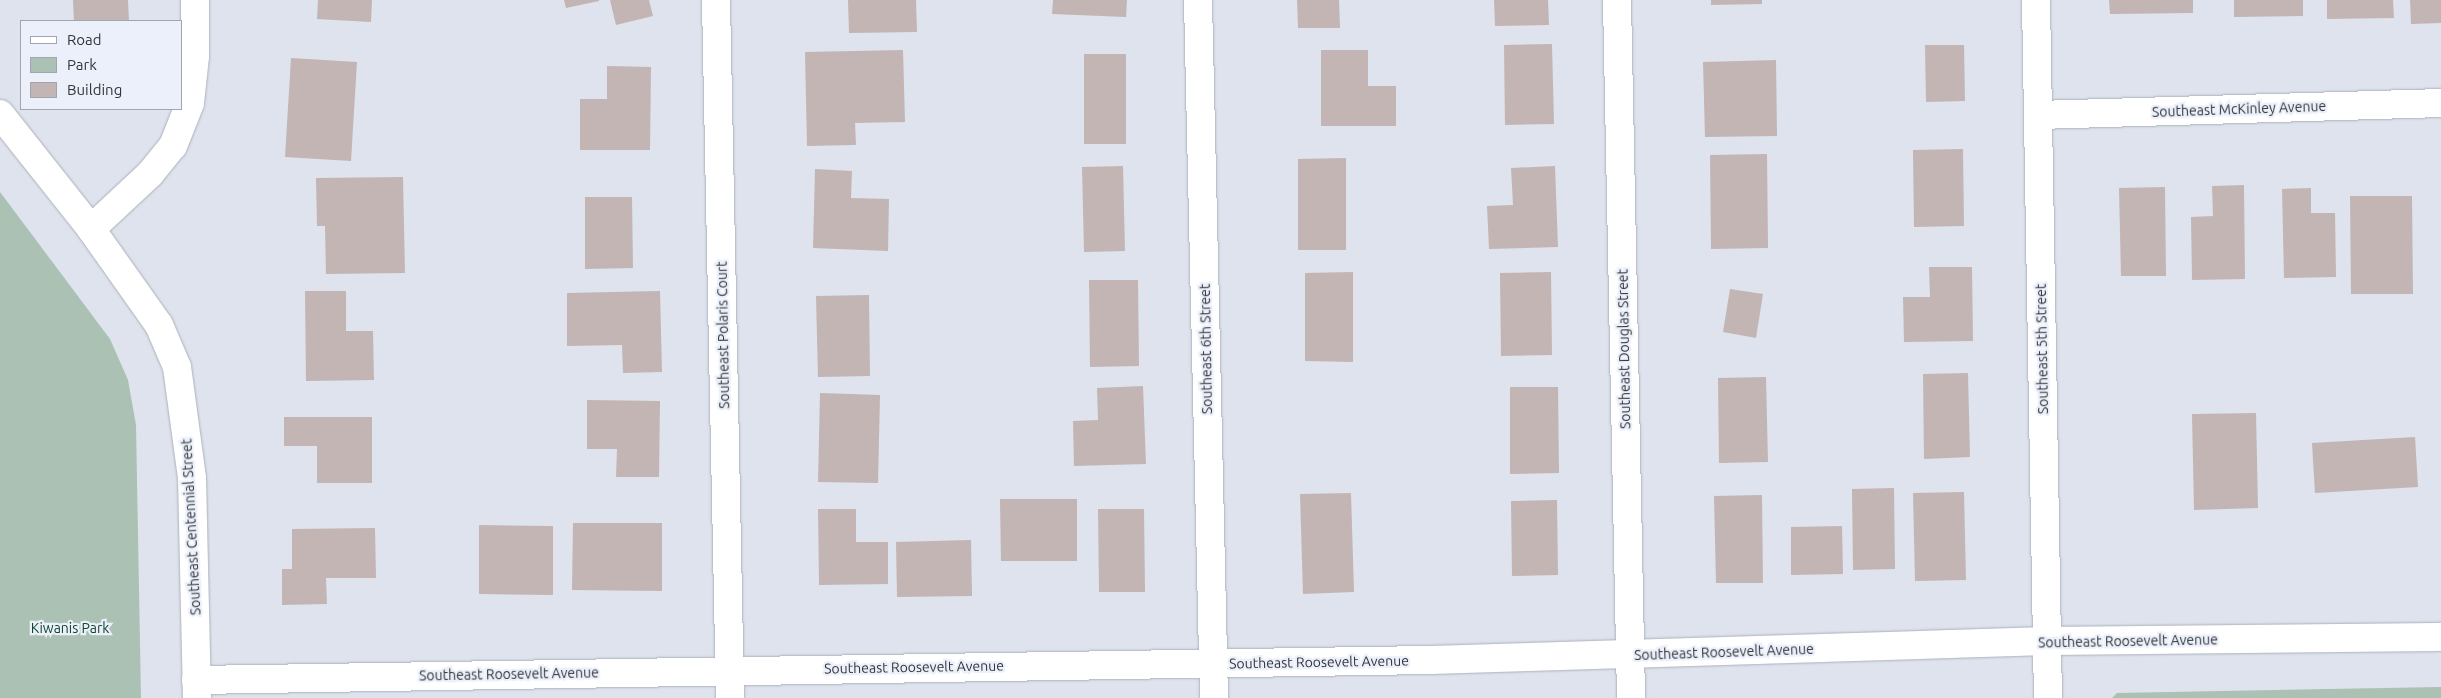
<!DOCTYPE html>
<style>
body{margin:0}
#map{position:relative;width:2441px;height:698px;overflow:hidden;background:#dee3ed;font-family:Ubuntu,sans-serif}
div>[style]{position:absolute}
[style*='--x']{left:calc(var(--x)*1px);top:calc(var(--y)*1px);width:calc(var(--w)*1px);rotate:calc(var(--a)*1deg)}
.green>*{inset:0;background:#aac1b3}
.building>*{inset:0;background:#c2b5b3}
.roads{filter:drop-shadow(0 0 1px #acb1ba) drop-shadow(0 0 1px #acb1ba)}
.minor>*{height:28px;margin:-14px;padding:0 14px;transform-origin:14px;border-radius:14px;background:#fff}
span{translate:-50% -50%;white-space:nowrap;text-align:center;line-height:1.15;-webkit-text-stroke:4.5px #ebf0fa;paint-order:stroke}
.street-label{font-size:14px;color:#333539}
.park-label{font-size:14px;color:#0d462c}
.legend{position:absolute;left:20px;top:20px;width:162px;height:90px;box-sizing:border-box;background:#ebf0fa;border:1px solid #a1a5ad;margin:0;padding:6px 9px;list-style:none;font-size:15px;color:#333539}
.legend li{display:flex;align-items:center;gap:10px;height:25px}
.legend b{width:25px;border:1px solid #a1a5ad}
</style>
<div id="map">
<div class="green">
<div style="clip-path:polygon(0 192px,110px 339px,128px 380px,136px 425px,141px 698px,0 698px)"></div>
<div style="clip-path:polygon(2441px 687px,2441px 698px,2112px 698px,2117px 693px)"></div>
</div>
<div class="building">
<div style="clip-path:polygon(73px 0,128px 0,129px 21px,74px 21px)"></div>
<div style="clip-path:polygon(318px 0,372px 0,371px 22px,317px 19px)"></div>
<div style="clip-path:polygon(564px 0,599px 0,599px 1px,566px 8px)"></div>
<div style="clip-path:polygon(610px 0,649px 0,653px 16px,616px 25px)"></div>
<div style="clip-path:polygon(848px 0,916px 0,917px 32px,849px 33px)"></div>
<div style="clip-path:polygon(1053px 0,1127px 0,1126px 17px,1052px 14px)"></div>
<div style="clip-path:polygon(1297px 0,1339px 0,1340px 28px,1298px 28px)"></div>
<div style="clip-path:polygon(1494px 0,1548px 0,1549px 25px,1495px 26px)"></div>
<div style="clip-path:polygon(1711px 0,1762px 0,1762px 4px,1711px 5px)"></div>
<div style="clip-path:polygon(2109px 0,2193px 0,2193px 13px,2110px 14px)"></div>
<div style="clip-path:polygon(2234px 0,2303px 0,2303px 16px,2234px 17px)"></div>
<div style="clip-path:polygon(2327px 0,2393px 0,2394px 18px,2327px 19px)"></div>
<div style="clip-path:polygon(2410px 0,2441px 0,2441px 23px,2411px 24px)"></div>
<div style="clip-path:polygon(1552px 44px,1554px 124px,1505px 125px,1504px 45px)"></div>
<div style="clip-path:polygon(1925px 45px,1964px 45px,1965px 101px,1926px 102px)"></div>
<div style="clip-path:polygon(903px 50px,905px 122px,855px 123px,856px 145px,807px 146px,805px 52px)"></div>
<div style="clip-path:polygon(1321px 50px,1368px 50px,1368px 86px,1396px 86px,1396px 126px,1321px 126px)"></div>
<div style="clip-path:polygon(1084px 54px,1126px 54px,1126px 144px,1084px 144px)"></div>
<div style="clip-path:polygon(291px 58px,357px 62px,351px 161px,285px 157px)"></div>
<div style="clip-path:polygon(1776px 60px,1777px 136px,1705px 137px,1703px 62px)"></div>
<div style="clip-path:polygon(607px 66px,651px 67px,650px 150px,580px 150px,580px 99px,607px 99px)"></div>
<div style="clip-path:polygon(1963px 149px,1964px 226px,1914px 227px,1913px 150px)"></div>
<div style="clip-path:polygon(1767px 154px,1768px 248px,1711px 249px,1710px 155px)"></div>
<div style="clip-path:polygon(1346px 158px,1346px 250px,1298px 250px,1298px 159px)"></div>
<div style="clip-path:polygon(1123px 166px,1125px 251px,1084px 252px,1082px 167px)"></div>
<div style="clip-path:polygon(1555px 166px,1558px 247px,1489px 249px,1487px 206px,1513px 205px,1511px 168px)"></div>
<div style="clip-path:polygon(815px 169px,852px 171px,851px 198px,889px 199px,888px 251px,813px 248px)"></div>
<div style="clip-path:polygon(403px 177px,405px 273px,326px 274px,325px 226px,317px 226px,316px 178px)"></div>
<div style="clip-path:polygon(2244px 185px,2245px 279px,2192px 280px,2191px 217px,2213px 216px,2212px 186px)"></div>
<div style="clip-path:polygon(2165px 187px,2166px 276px,2121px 276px,2119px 188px)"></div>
<div style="clip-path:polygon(2311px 188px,2311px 213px,2335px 213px,2336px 277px,2284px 278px,2282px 189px)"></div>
<div style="clip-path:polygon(2350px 196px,2412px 196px,2413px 294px,2351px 294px)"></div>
<div style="clip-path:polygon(585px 197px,632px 197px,633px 268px,585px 269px)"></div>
<div style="clip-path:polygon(1929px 267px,1972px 267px,1973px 341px,1904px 342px,1903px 297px,1930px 297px)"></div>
<div style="clip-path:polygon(1353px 272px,1353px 362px,1305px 361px,1305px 273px)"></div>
<div style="clip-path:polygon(1551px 272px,1552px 355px,1501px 356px,1500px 273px)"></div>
<div style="clip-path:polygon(1089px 280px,1138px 280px,1139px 366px,1090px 367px)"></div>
<div style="clip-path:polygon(1730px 289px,1763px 294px,1756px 338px,1723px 332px)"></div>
<div style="clip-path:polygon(305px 291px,346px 291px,346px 331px,373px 331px,374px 380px,306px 381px)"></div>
<div style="clip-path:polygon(660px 291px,662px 372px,623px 373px,622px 345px,567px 346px,567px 293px)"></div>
<div style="clip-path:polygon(869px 295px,870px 376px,818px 377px,816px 296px)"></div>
<div style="clip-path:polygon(1968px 373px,1970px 457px,1924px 459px,1923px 374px)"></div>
<div style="clip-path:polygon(1766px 377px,1768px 462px,1719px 463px,1718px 378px)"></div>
<div style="clip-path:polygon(1143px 386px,1146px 464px,1074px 466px,1073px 421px,1098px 420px,1097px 388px)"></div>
<div style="clip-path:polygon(1510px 387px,1558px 387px,1559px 473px,1510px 474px)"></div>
<div style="clip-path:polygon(820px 393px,880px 395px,878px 483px,818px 482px)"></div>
<div style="clip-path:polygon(587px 400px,660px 401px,659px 477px,616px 477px,617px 449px,587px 449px)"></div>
<div style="clip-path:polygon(2256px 413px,2258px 508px,2194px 510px,2192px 414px)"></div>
<div style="clip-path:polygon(284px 417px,372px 417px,372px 483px,317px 483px,317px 446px,284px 446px)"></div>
<div style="clip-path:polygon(2415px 437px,2418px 487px,2315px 493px,2312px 443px)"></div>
<div style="clip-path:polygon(1894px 488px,1895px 569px,1853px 570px,1852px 489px)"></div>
<div style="clip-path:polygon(1964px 492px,1966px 580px,1915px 581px,1913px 493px)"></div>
<div style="clip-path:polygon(1351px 493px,1354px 592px,1303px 594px,1300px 494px)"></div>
<div style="clip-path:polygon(1762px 495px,1763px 583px,1716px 583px,1714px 496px)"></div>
<div style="clip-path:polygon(1000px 499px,1077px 499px,1077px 561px,1001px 561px)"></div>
<div style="clip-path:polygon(1557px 500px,1558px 575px,1512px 576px,1511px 501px)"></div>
<div style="clip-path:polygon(818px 509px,856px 509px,856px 542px,888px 542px,888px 584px,819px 585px)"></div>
<div style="clip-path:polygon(1098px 509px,1144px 509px,1145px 592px,1099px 592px)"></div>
<div style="clip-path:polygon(573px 523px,662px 523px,662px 591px,572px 590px)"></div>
<div style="clip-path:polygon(479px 525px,553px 526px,553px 595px,479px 594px)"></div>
<div style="clip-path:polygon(1842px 526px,1843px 574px,1791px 575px,1791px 527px)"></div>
<div style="clip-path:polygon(375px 528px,376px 578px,326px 578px,327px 604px,282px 605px,282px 569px,292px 569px,292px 529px)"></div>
<div style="clip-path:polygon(971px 540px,972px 596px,897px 597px,896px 542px)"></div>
</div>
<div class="roads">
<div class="minor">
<div style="--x:716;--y:0;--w:698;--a:88.85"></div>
<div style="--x:1198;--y:0;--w:698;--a:88.69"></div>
<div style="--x:1617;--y:0;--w:698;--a:88.85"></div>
<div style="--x:2036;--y:0;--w:698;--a:89.02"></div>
<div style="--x:0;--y:114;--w:147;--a:51.6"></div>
<div style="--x:91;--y:229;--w:118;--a:54.7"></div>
<div style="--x:159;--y:325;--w:46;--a:66.8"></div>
<div style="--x:177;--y:367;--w:112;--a:82.3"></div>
<div style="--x:192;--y:478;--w:219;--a:88.7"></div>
<div style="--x:2038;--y:115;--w:403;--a:-1.7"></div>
<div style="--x:91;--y:229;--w:81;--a:-43"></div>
<div style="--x:150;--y:174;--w:36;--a:-51"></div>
<div style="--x:173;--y:146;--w:46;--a:-68.4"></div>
<div style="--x:190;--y:103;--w:47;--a:-83.9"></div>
<div style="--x:195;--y:56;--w:56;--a:-90"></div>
<div style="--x:196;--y:680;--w:1235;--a:-0.93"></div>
<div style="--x:1431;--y:660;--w:616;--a:-1.77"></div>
<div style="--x:2047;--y:641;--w:394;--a:-0.6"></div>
</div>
</div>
<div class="street-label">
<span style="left:2239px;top:109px;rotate:-2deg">Southeast McKinley Avenue</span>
<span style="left:723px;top:335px;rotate:-91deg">Southeast Polaris Court</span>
<span style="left:1206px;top:349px;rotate:-91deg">Southeast 6th Street</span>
<span style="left:1624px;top:349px;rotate:-91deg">Southeast Douglas Street</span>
<span style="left:2042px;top:349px;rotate:-91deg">Southeast 5th Street</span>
<span style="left:191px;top:527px;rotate:-93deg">Southeast Centennial Street</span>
<span style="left:2128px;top:641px;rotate:-1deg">Southeast Roosevelt Avenue</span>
<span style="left:1724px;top:652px;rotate:-2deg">Southeast Roosevelt Avenue</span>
<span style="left:1319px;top:662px;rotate:-1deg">Southeast Roosevelt Avenue</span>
<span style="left:914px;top:667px;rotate:-1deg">Southeast Roosevelt Avenue</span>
<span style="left:509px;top:674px;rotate:-1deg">Southeast Roosevelt Avenue</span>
</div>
<div class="park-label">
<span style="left:70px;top:628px">Kiwanis Park</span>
</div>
<ul class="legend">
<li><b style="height:6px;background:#fff"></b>Road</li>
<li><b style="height:14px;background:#aac1b3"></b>Park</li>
<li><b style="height:14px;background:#c2b5b3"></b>Building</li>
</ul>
</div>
